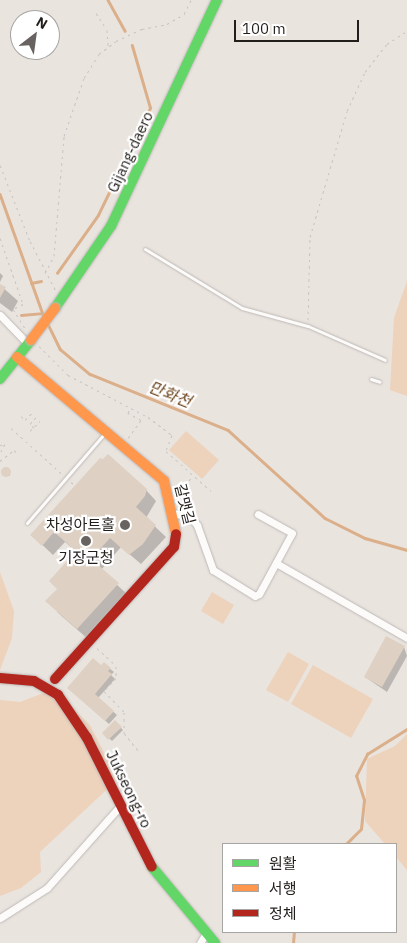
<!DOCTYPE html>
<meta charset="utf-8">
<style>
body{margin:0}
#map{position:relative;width:407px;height:943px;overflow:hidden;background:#eae4df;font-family:"IBM Plex Sans","Noto Sans KR",sans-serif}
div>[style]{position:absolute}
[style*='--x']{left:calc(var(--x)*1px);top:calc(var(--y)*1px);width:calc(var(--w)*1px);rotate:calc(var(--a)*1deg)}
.green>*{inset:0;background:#edd2bc}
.shadow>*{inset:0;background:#0003}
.stream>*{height:2.5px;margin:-1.25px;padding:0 1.25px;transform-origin:1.25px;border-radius:1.25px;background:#dbaf89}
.building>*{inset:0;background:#ded0c3}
.round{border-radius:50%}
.path>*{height:1px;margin-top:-0.5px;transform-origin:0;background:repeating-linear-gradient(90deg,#c6c5c3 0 2.5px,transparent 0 6.5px)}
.roads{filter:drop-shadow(0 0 1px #bdb9b6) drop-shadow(0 0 1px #bdb9b6)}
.lane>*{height:3px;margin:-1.5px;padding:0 1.5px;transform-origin:1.5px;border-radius:1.5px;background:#fcfbfa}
.street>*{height:7px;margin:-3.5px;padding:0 3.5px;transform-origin:3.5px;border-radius:3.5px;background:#fcfbfa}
.fast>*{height:10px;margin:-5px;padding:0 5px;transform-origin:5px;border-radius:5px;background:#63d668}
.slow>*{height:10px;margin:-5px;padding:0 5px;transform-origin:5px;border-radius:5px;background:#ff974d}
.jam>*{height:10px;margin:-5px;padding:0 5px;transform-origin:5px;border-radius:5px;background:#b3261e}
.bridges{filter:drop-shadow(0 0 1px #bdb9b6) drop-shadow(0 0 1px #bdb9b6)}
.slow-bridge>*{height:10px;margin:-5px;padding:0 5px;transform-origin:5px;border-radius:5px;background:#ff974d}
.dots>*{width:14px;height:14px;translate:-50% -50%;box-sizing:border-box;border:2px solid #fff;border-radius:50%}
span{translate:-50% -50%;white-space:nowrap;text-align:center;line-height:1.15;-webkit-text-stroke:4.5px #fff;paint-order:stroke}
.street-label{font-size:15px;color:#221e1b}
.poi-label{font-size:15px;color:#221e1b}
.right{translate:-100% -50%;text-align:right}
.water-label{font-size:16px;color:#6f461f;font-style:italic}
.legend{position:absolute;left:222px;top:843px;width:175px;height:90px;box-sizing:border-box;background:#fff;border:1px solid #a7a5a4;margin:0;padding:6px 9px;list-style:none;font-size:15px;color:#221e1b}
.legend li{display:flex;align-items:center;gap:10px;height:25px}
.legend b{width:25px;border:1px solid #a7a5a4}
.north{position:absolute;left:10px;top:10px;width:50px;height:50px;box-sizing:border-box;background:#fff;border:1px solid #a7a5a4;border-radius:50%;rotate:30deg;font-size:14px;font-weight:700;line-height:20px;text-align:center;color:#221e1b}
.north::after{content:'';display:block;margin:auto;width:18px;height:22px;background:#686360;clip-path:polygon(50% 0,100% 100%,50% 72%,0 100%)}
.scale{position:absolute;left:234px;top:20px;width:125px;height:22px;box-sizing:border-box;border:2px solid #221e1b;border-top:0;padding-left:6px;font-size:15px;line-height:18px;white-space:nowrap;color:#221e1b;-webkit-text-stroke:4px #fff;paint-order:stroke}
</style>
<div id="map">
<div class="green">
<div style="clip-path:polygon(407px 281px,407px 396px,390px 390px,394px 318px)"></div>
<div style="clip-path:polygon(186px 431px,219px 460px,202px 479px,169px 450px)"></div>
<div style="clip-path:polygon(0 572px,14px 611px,12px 638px,0 670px)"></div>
<div style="clip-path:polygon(212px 592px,234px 605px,223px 624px,201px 611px)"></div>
<div style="clip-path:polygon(288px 652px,309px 664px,288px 702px,266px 690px)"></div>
<div style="clip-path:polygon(313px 665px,373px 699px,351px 738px,291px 704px)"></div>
<div style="clip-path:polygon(54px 689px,90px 725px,118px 779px,40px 852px,41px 872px,21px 888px,0 896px,0 700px,20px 702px)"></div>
<div style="clip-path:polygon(407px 734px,407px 870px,396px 857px,396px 844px,385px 844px,365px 821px,367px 759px,395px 746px)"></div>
</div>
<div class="shadow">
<div style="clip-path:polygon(0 273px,3px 276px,0 282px)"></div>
<div style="clip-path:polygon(0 285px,18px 301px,12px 312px,0 303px)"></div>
<div style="clip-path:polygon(5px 469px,10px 471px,10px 476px,4px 475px)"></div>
<div style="clip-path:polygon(146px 490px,156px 501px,146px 518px,166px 537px,141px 564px,121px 547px,101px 570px,128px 595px,88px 639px,57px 612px,58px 589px,77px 552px,65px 542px,53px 555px,32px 535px)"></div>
<div style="clip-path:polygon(404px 647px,407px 656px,387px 692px,365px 677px)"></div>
<div style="clip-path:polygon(104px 664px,114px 672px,111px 675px,115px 679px,98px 698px,117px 715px,109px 724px,73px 692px)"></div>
<div style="clip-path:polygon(115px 722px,123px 730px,112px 741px,104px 733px)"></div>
</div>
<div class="stream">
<div style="--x:108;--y:0;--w:35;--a:61"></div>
<div style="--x:0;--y:194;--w:131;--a:70.3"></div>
<div style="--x:57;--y:273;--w:71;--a:-54.7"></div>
<div style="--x:98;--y:215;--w:119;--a:-64.1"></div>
<div style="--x:150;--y:108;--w:65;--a:-106.2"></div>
<div style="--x:31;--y:283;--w:10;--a:-11"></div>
<div style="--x:21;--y:315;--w:21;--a:-5"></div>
<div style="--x:47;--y:322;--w:30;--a:64"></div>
<div style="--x:60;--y:349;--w:39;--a:40"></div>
<div style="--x:90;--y:374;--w:149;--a:22.1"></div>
<div style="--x:228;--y:430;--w:131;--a:42.2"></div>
<div style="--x:325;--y:518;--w:45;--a:26.6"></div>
<div style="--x:365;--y:538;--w:44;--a:15.9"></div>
<div style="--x:346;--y:844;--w:21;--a:-45"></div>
<div style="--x:361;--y:829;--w:29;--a:-84"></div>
<div style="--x:364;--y:800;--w:25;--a:-108"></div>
<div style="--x:356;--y:776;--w:25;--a:-63"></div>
<div style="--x:367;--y:754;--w:47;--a:-32"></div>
<div style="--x:293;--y:943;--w:11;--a:-85"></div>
</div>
<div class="building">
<div style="clip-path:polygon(0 284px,6px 287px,0 298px)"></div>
<div style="clip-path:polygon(108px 454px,147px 489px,145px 496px,136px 507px,156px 525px,143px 544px,129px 555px,110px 538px,91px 559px,119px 583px,77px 629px,45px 601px,57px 589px,49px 581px,76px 551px,54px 532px,42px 546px,30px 535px,100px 458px,103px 459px)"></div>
<div class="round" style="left:1px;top:467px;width:10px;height:10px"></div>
<div style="clip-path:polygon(386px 636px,405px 646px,382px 687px,364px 677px)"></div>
<div style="clip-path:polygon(93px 658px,101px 665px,104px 662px,111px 668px,108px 671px,112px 674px,95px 694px,114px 711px,105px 721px,67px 688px)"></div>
<div style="clip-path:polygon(115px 720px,122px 727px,108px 740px,102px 733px)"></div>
</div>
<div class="path">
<div style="--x:96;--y:13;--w:20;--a:57"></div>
<div style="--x:107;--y:30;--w:16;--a:86"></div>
<div style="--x:0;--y:165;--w:82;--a:68.5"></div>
<div style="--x:30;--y:241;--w:56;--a:62.5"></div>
<div style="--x:0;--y:238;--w:70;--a:70.8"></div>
<div style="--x:23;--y:304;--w:11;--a:153"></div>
<div style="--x:13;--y:309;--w:26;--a:58"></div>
<div style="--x:45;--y:273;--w:19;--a:-62"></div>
<div style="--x:54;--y:256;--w:120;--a:-85.2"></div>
<div style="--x:64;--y:136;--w:61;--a:-71"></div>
<div style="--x:84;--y:78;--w:28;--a:-58"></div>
<div style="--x:99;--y:54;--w:21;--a:-37"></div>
<div style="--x:116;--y:41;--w:29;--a:-25"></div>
<div style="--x:142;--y:29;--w:25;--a:-11"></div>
<div style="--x:167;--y:24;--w:20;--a:-30"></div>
<div style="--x:184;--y:14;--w:16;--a:-63"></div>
<div style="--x:308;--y:320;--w:83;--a:-88.6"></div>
<div style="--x:310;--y:237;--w:131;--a:-73.6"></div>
<div style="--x:347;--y:111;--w:43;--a:-65.2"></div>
<div style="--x:365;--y:72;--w:36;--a:-52"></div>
<div style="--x:387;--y:44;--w:24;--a:-33"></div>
<div style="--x:39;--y:346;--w:41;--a:45"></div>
<div style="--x:68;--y:375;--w:90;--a:27.7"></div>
<div style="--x:148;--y:417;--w:30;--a:37"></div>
<div style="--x:172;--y:435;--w:17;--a:111"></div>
<div style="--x:166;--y:451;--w:60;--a:41.6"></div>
<div style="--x:21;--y:416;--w:6;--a:45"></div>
<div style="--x:25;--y:420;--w:10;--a:-45"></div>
<div style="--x:11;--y:428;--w:69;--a:42"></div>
<div style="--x:34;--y:428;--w:6;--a:-135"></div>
<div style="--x:30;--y:424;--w:9;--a:-49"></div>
<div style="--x:30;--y:431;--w:14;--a:-45"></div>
<div style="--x:128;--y:438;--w:22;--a:-54"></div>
<div style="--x:141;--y:420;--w:15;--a:-152"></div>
<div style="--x:128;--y:413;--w:5;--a:-68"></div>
<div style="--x:0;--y:445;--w:5;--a:-11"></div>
<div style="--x:5;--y:444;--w:10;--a:119"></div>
<div style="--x:0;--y:461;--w:18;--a:-38"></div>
<div style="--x:14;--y:450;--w:4;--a:45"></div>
<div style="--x:71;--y:482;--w:5;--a:37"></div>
<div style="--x:176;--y:495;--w:25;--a:-48"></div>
<div style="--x:97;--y:648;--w:26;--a:43"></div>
<div style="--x:116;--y:666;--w:12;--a:90"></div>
<div style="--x:116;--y:678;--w:18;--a:133"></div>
<div style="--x:104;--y:691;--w:29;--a:46"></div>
<div style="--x:124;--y:712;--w:21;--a:90"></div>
<div style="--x:124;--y:733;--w:26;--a:51"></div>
</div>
<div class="roads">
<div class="lane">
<div style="--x:145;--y:249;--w:114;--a:31.3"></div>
<div style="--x:242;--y:308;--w:68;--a:15.3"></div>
<div style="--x:308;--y:326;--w:84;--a:23.8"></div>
<div style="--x:371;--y:379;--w:9;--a:18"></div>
<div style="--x:27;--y:523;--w:118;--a:-49.1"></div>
</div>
<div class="street">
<div style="--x:0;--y:315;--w:40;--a:46"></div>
<div style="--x:173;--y:513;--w:17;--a:13"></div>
<div style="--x:190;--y:517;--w:11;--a:49"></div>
<div style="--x:197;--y:525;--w:48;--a:70.4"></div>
<div style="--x:213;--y:570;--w:49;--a:31.8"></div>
<div style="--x:255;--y:596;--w:4;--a:-27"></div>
<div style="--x:259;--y:594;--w:69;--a:-61.6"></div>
<div style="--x:292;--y:533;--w:39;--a:-151"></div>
<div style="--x:276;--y:563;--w:151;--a:29.8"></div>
<div style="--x:0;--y:918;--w:56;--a:-32.6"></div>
<div style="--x:47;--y:888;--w:110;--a:-48.3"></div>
<div style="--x:200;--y:943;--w:12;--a:-59"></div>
</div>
<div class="fast">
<div style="--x:55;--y:308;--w:99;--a:-55.7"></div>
<div style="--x:111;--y:226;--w:250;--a:-64.9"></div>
<div style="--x:0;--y:379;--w:50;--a:-51.5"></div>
<div style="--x:152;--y:867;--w:99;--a:50.3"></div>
</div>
<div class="slow">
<div style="--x:17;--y:357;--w:192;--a:40.1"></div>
<div style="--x:164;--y:481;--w:54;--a:77.2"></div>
</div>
<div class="jam">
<div style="--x:0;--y:678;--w:34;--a:5"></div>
<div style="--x:34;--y:681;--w:28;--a:30"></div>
<div style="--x:58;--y:695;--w:52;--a:56"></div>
<div style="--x:87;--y:738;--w:144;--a:63.3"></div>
<div style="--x:55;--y:679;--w:178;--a:-48"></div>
<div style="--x:174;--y:547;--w:13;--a:-81"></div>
</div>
</div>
<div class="bridges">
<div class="slow-bridge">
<div style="--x:31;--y:340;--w:40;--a:-53"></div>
</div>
</div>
<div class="dots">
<div style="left:125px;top:525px;background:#686360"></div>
<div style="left:86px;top:541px;background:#686360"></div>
</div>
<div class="street-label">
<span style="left:130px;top:152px;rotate:-65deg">Gijang-daero</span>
<span style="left:185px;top:504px;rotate:76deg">갈맷길</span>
<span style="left:129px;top:789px;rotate:64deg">Jukseong-ro</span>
</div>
<div class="poi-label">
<span class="right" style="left:115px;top:525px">차성아트홀</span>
<span style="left:86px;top:558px">기장군청</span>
</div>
<div class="water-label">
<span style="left:170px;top:394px;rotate:22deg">만화천</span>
</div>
<ul class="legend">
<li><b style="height:6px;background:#63d668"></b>원활</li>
<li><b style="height:6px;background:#ff974d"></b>서행</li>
<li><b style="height:6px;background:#b3261e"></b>정체</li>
</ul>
<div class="north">N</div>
<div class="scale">100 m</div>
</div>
